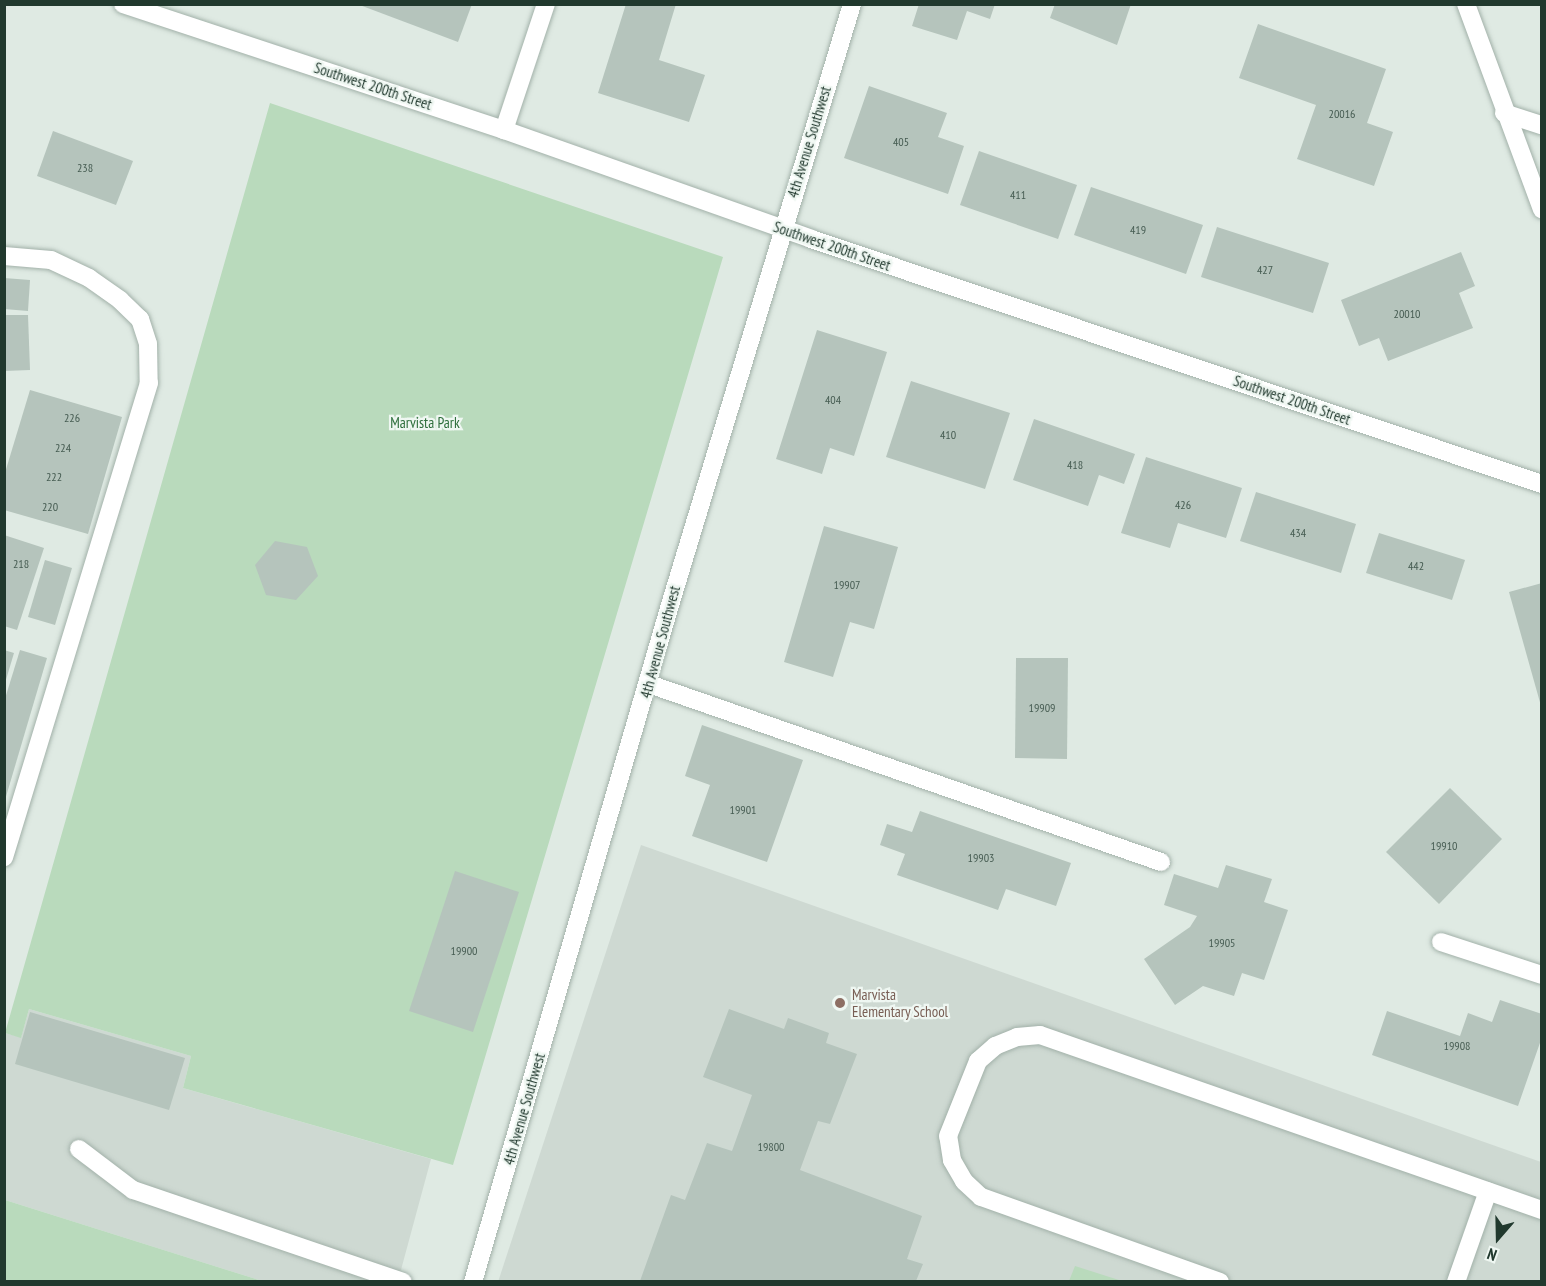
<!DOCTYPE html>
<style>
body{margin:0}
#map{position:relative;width:1546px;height:1286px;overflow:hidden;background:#dfeae3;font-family:"PT Sans Narrow",sans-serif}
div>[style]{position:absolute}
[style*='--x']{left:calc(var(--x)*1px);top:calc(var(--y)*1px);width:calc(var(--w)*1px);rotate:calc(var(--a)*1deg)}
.built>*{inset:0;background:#ced9d2}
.green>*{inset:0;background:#b9dabc}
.building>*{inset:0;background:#b5c4bc}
.roads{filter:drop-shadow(0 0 2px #a2b1a9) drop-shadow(0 0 2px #a2b1a9)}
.minor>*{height:18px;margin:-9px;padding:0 9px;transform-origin:9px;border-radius:9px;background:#fff}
.dots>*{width:16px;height:16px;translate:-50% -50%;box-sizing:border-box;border:3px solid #eff7f2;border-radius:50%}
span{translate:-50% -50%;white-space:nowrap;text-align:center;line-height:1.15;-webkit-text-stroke:4.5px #eff7f2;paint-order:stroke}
.number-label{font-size:12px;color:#465c52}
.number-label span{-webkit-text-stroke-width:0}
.street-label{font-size:15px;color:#21392e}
.park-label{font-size:15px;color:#2d6e3b}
.education-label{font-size:15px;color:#785e54}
.left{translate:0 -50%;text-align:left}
.frame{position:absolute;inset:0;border:6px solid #21392e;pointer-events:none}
.north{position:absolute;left:1468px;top:1208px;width:60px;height:60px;-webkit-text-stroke:4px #eff7f2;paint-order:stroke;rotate:200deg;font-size:16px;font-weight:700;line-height:24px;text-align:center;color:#21392e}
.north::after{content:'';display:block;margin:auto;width:21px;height:27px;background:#21392e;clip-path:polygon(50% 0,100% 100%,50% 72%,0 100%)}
</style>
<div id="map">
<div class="built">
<div style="clip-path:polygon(641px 845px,1541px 1162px,1541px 1281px,498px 1282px)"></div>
<div style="clip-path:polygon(29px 1009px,191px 1056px,183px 1088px,431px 1159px,398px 1281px,262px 1281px,5px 1200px,4px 1033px,21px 1037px)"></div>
</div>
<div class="green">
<div style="clip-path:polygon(270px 103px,723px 257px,453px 1165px,183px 1088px,191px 1056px,29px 1009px,21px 1038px,5px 1033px)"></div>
<div style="clip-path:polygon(5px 1200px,262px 1281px,5px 1281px)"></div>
<div style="clip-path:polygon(1075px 1266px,1122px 1281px,1069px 1281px)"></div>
</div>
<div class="building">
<div style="clip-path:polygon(357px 4px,472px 4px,458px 42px)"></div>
<div style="clip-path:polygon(626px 4px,676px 4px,659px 60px,705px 75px,689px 122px,598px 93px)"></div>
<div style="clip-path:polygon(919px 4px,995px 4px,990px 19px,967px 11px,957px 40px,912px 26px)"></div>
<div style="clip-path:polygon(1055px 4px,1131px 4px,1117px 45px,1050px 18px)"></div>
<div style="clip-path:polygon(1258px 24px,1386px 69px,1367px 123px,1393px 132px,1374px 186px,1297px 159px,1316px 105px,1239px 78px)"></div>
<div style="clip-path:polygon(869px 86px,947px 113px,938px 137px,964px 146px,948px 194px,844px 158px)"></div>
<div style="clip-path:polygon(53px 131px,133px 161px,116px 205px,37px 176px)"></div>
<div style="clip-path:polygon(979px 151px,1077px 185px,1058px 239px,960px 205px)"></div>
<div style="clip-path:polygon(1091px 187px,1203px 225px,1186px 274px,1074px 235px)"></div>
<div style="clip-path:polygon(1217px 227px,1329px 263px,1313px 313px,1201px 277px)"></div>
<div style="clip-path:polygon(1461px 252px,1475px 286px,1459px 293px,1473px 328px,1388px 361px,1379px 338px,1359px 346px,1341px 300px)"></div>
<div style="clip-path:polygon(4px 278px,30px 280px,28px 311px,4px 309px)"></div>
<div style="clip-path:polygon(4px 315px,28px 315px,30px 370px,4px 371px)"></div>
<div style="clip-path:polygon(817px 330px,887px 352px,854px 456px,830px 448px,822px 474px,776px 459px)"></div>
<div style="clip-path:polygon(911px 381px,1010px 413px,985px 489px,886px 457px)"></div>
<div style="clip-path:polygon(30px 390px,122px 417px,88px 534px,4px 510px,4px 476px)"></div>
<div style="clip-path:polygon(1034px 419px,1135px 454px,1124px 484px,1099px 475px,1088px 506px,1013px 480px)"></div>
<div style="clip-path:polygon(1146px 457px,1242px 488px,1226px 538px,1178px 523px,1170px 548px,1121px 533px)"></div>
<div style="clip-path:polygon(1256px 492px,1356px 524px,1341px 573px,1240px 541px)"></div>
<div style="clip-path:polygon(824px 526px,898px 547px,874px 629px,850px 622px,833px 677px,784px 662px)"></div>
<div style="clip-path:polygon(1379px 533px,1465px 560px,1452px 600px,1366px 573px)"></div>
<div style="clip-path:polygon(4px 535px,44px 548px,17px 630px,4px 626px)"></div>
<div style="clip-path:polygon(275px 541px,307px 547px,318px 576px,296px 600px,266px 595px,255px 565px)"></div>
<div style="clip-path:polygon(45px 560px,72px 568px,55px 625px,28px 617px)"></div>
<div style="clip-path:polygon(1542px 583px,1542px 706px,1541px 706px,1509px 592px)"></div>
<div style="clip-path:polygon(4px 650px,14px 653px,5px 683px,4px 683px)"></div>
<div style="clip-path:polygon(20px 650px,47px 658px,5px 800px,4px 702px)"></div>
<div style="clip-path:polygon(1016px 658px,1068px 658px,1067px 759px,1015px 758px)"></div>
<div style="clip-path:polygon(702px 725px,803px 760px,767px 862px,692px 836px,710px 785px,685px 776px)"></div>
<div style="clip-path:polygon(1450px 788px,1502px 839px,1439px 904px,1386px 852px)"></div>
<div style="clip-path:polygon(920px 811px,1071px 863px,1056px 906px,1006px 889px,998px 910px,897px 875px,905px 854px,880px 845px,887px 824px,912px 832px)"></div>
<div style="clip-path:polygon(1226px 865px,1272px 879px,1264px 902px,1288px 910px,1264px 980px,1242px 973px,1234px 996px,1203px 986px,1175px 1005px,1144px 959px,1190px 927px,1197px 916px,1164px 905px,1174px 874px,1218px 888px)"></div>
<div style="clip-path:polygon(455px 871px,519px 892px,473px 1032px,409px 1011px)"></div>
<div style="clip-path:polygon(1500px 1000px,1542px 1014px,1542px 1037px,1518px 1106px,1372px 1055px,1387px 1011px,1460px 1036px,1468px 1013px,1492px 1022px)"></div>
<div style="clip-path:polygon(729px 1009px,784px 1029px,788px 1018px,829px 1033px,826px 1043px,857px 1054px,830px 1124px,818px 1121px,800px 1170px,922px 1216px,907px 1259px,923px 1264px,916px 1281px,640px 1281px,671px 1195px,685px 1200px,707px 1143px,732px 1151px,752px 1095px,703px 1077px)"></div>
<div style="clip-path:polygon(30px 1012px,185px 1058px,169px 1110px,15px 1064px)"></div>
</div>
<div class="roads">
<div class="minor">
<div style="--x:123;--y:4;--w:401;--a:18.3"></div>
<div style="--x:504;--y:130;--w:326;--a:19.5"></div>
<div style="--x:811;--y:239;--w:771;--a:18.53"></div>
<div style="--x:1466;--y:4;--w:219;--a:69.7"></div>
<div style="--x:1504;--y:113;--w:40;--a:18"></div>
<div style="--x:504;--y:130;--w:133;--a:-71.6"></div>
<div style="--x:4;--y:256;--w:47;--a:4.9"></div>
<div style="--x:51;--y:260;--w:42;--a:25.3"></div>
<div style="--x:89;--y:278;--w:38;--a:35"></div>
<div style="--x:120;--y:300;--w:28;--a:44"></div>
<div style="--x:140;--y:319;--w:26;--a:72"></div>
<div style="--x:148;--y:344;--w:39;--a:89"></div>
<div style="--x:149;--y:383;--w:496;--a:107"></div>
<div style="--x:649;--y:684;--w:542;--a:19.17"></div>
<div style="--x:1441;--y:942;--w:106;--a:18.1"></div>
<div style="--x:79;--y:1149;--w:68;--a:37.2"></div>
<div style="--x:133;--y:1190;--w:285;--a:18.8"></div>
<div style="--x:473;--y:1282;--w:705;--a:-73.78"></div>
<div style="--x:670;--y:605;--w:628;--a:-73.15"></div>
<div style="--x:1220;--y:1282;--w:254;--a:-160.4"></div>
<div style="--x:981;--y:1197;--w:23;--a:-137"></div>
<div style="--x:964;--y:1181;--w:24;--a:-120"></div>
<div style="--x:952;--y:1160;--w:24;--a:-99"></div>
<div style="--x:948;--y:1136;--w:81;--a:-68.2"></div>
<div style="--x:978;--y:1061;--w:23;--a:-41"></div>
<div style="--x:995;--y:1046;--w:24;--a:-22"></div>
<div style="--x:1017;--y:1037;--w:23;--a:-5"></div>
<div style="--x:1040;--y:1035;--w:532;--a:19.22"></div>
<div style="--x:1456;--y:1282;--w:96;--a:-70.6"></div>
</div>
</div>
<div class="dots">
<div style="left:840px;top:1003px;background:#8d6e63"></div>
</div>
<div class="number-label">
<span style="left:1342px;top:114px">20016</span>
<span style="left:901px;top:142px">405</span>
<span style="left:85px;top:168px">238</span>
<span style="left:1018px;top:195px">411</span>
<span style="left:1138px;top:230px">419</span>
<span style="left:1265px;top:270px">427</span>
<span style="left:1407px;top:314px">20010</span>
<span style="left:833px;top:400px">404</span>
<span style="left:72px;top:418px">226</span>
<span style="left:948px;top:435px">410</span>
<span style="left:63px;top:448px">224</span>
<span style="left:1075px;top:465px">418</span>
<span style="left:54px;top:477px">222</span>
<span style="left:1183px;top:505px">426</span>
<span style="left:50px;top:507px">220</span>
<span style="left:1298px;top:533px">434</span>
<span style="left:21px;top:564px">218</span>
<span style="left:1416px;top:566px">442</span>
<span style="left:847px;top:585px">19907</span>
<span style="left:1042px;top:708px">19909</span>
<span style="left:743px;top:810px">19901</span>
<span style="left:1444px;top:846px">19910</span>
<span style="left:981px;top:858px">19903</span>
<span style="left:1222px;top:943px">19905</span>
<span style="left:464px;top:951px">19900</span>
<span style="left:1457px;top:1046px">19908</span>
<span style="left:771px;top:1147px">19800</span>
</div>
<div class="street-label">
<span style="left:373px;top:86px;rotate:18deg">Southwest 200th Street</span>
<span style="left:809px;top:142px;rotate:-73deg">4th Avenue Southwest</span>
<span style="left:832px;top:246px;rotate:19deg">Southwest 200th Street</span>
<span style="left:1292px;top:400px;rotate:19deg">Southwest 200th Street</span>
<span style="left:660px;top:642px;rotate:-75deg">4th Avenue Southwest</span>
<span style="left:524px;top:1109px;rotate:-74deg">4th Avenue Southwest</span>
</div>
<div class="park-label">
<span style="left:425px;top:423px">Marvista Park</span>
</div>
<div class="education-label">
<span class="left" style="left:852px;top:1003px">Marvista<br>Elementary School</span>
</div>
<div class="frame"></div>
<div class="north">N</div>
</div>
